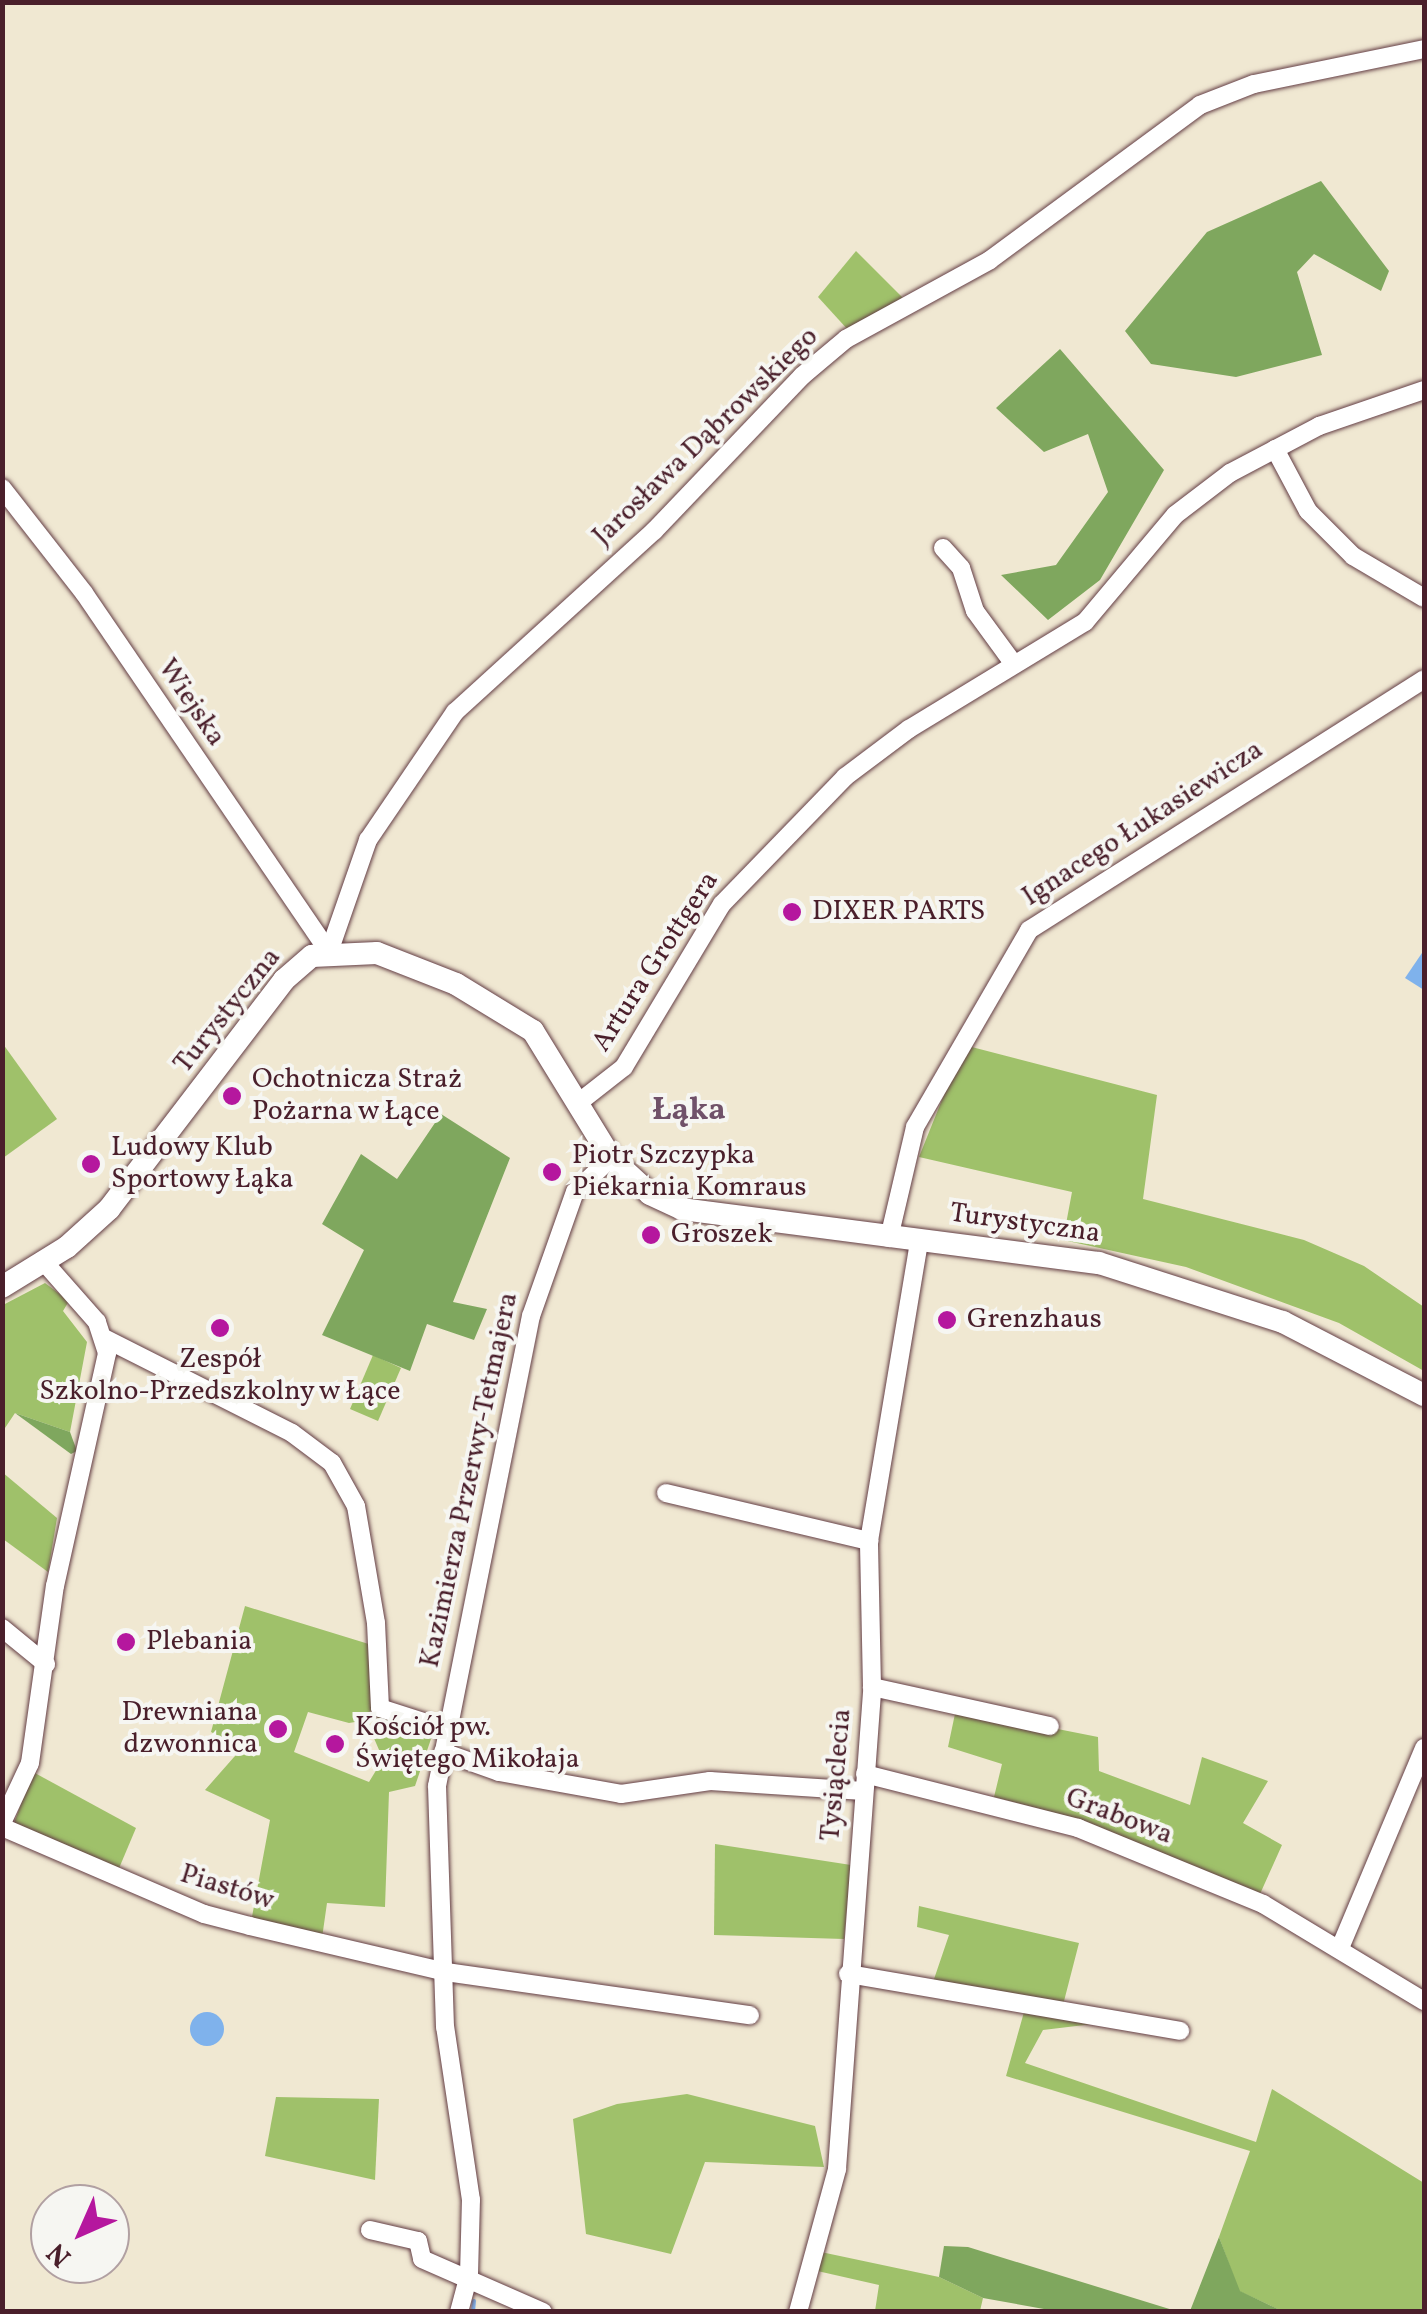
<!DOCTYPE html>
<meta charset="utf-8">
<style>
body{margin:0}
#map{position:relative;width:1427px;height:2314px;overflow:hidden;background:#f0e8d2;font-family:Vollkorn,serif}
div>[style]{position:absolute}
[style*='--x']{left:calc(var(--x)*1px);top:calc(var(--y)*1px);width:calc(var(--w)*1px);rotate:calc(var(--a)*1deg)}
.green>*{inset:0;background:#9fc16a}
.forest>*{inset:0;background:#7fa75e}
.water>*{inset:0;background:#7fb2ec}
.round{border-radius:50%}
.stream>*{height:4px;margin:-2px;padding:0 2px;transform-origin:2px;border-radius:2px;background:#7fb2ec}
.roads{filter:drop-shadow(0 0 2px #633d44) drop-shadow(0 0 2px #633d44)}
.minor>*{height:18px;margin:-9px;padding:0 9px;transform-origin:9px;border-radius:9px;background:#fff}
.major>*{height:22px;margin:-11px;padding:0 11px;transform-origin:11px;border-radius:11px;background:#fff}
.dots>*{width:28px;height:28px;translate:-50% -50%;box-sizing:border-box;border:5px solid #f6f6f2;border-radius:50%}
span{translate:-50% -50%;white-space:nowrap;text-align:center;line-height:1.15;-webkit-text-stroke:8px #f6f6f2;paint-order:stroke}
.street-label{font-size:28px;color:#4a1f2b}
.poi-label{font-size:28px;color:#4a1f2b}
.left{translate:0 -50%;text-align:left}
.right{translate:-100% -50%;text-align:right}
.quarter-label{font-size:32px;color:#705169;font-weight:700}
.frame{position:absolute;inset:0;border:5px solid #4a1f2b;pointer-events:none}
.north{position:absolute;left:30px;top:2184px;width:100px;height:100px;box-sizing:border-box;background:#f6f6f2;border:2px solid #b1a0a2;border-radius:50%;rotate:225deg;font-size:28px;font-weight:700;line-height:40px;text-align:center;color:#4a1f2b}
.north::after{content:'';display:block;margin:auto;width:35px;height:45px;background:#b5179e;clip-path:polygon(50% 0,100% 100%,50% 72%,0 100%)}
</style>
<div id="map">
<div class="green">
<div style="clip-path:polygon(856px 251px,905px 300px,849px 331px,818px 297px)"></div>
<div style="clip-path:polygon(3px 1044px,57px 1119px,3px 1158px,2px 1158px)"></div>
<div style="clip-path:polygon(964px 1045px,1157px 1095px,1143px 1199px,1304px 1240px,1364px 1266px,1424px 1307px,1424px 1371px,1339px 1323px,1186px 1267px,1063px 1240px,1072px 1192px,919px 1157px)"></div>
<div style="clip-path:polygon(45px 1283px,69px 1301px,63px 1311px,87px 1342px,70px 1432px,15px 1413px,3px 1431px,3px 1305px)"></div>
<div style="clip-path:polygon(373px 1355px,401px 1368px,378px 1421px,350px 1409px)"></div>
<div style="clip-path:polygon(2px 1472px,57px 1518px,48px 1572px,3px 1539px)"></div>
<div style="clip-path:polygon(evenodd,245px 1606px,372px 1645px,377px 1711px,432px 1736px,415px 1786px,389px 1792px,385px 1907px,327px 1903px,322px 1938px,251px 1922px,270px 1820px,205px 1790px,242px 1748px,211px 1732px,245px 1606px,370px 1711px,378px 1714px,373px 1736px,383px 1759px,369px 1782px,294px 1752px,308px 1712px,349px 1723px,367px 1720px,370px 1711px)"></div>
<div style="clip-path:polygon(956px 1709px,1098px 1737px,1099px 1771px,1190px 1805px,1202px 1757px,1268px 1781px,1243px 1823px,1282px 1845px,1260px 1894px,1085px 1821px,994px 1797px,1002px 1764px,948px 1747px)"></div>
<div style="clip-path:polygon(33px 1772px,136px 1828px,117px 1873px,14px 1823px)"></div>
<div style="clip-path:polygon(715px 1844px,851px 1865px,844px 1939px,714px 1935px)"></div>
<div style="clip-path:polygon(919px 1906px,1079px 1943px,1063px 2005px,1118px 2021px,1043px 2030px,1025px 2063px,1256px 2142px,1272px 2089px,1424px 2183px,1424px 2311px,1282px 2311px,1239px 2291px,1219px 2237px,1250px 2151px,1006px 2076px,1026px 2005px,933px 1982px,949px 1935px,917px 1927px)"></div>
<div style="clip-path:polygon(687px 2094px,815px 2126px,824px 2167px,705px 2162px,671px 2254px,586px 2234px,573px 2119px,617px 2104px)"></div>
<div style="clip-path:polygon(276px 2097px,379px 2099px,375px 2180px,265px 2156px)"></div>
<div style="clip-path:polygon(821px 2252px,939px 2277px,983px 2298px,980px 2311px,875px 2311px,879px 2285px,813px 2270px)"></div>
</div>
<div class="forest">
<div style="clip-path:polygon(1321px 181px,1389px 271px,1381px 291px,1314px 254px,1297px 272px,1322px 355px,1236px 377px,1151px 364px,1125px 331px,1207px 232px)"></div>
<div style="clip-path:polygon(1060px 349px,1164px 470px,1100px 580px,1048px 620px,1001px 575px,1056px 565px,1108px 492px,1088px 434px,1044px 452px,996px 408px)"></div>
<div style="clip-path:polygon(441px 1114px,510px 1158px,453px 1302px,487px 1309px,474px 1340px,427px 1324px,410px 1371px,322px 1335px,364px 1250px,322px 1224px,361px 1154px,397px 1179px)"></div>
<div style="clip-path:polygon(15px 1413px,70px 1432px,77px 1451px,71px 1454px)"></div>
<div style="clip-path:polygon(1219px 2237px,1240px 2291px,1282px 2311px,1190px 2311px)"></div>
<div style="clip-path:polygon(944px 2246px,968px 2247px,1176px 2311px,1055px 2311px,983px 2298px,939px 2277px)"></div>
</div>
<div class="water">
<div style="clip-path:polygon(1424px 950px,1424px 990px,1405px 978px)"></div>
<div class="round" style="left:190px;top:2012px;width:34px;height:34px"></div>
</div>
<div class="stream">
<div style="--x:473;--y:2312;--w:11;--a:-85"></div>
</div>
<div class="roads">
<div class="minor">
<div style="--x:1275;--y:449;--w:70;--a:62"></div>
<div style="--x:1308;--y:511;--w:64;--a:45"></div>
<div style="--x:1353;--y:556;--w:82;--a:30.6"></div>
<div style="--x:2;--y:488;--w:133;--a:52"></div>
<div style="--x:84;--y:593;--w:435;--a:55.7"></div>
<div style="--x:329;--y:952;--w:119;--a:-70.8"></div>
<div style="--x:368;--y:840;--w:155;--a:-55.8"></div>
<div style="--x:455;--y:712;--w:269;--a:-42.3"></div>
<div style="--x:654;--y:531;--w:214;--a:-46.3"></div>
<div style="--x:802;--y:376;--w:57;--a:-40.1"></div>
<div style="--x:846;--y:339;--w:164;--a:-28.7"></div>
<div style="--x:990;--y:260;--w:261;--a:-36.4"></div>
<div style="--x:1200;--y:105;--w:58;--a:-21.3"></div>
<div style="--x:1254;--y:84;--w:174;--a:-11.6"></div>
<div style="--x:943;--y:548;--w:27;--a:48"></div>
<div style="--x:961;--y:568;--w:45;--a:72"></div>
<div style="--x:975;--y:611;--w:64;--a:53.8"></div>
<div style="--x:578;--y:1103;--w:58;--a:-38"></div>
<div style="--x:624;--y:1067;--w:190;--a:-59"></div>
<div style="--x:722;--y:904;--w:177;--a:-45.9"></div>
<div style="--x:845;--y:777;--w:80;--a:-36.9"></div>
<div style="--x:909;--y:729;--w:206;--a:-31.3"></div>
<div style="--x:1085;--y:622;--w:140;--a:-49.9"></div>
<div style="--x:1175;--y:515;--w:69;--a:-37.4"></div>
<div style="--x:1230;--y:473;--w:101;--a:-27.8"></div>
<div style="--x:1319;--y:426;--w:111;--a:-18.9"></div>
<div style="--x:889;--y:1238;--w:114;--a:-76.8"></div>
<div style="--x:915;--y:1127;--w:228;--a:-59.9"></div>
<div style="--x:1029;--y:930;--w:468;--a:-32.4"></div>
<div style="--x:106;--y:1339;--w:208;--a:26.8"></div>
<div style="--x:292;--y:1433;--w:50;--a:36.9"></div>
<div style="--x:332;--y:1463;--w:49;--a:60.8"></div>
<div style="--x:356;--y:1506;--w:119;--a:80.3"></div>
<div style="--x:376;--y:1623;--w:85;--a:87.3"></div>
<div style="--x:380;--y:1708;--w:68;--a:17.9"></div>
<div style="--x:666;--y:1493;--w:209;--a:13.3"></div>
<div style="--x:2;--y:1628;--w:57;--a:39.3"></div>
<div style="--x:872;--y:1687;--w:182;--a:12.4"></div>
<div style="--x:443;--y:1752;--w:59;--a:19.7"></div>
<div style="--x:499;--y:1772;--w:124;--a:10.2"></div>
<div style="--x:621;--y:1794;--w:90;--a:-8.3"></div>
<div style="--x:710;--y:1781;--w:154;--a:3.7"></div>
<div style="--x:865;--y:1774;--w:220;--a:14.2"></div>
<div style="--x:1078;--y:1828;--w:200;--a:22.3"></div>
<div style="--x:1263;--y:1904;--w:188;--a:31.1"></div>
<div style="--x:2;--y:1823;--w:66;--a:-65"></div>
<div style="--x:30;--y:1763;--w:179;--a:-82"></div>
<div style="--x:55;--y:1586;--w:239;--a:-77.4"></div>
<div style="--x:107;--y:1353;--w:33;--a:-108"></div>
<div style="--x:97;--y:1322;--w:79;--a:-131.4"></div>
<div style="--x:2;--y:1827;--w:220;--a:23.3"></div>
<div style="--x:204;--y:1914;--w:48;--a:14.6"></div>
<div style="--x:250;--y:1926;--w:201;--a:13.2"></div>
<div style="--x:446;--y:1972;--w:307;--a:8.1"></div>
<div style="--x:1340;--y:1948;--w:217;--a:-67.2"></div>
<div style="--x:848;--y:1974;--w:337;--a:9.7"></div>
<div style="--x:370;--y:2230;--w:49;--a:12.9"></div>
<div style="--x:418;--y:2241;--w:18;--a:77"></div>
<div style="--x:422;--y:2259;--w:132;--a:23.7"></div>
<div style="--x:459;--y:2312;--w:38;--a:-75"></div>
<div style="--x:469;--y:2275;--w:75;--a:-88.5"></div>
<div style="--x:471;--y:2200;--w:175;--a:-98.5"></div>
<div style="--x:445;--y:2027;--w:241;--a:-91.9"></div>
<div style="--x:437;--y:1786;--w:479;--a:-78.7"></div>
<div style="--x:531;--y:1316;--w:132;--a:-70.5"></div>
<div style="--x:575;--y:1192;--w:50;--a:-43.4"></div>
<div style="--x:798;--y:2312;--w:148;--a:-74.7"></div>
<div style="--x:837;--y:2169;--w:483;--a:-85.8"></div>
<div style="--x:872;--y:1687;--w:146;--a:-91.2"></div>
<div style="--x:869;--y:1541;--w:304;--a:-80.5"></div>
</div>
<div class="major">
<div style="--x:2;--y:1287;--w:76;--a:-31.6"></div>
<div style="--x:67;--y:1247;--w:57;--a:-42.1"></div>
<div style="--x:109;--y:1209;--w:288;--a:-52.6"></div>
<div style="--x:284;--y:980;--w:37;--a:-41"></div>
<div style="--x:312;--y:956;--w:65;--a:-2.6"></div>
<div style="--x:377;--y:953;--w:85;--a:21.4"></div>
<div style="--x:456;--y:984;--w:90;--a:31.4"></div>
<div style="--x:533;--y:1031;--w:149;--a:58.4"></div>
<div style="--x:611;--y:1158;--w:53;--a:42.7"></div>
<div style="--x:650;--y:1194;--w:35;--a:25"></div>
<div style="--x:682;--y:1209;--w:420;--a:7.4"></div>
<div style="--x:1099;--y:1263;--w:193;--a:17.8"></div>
<div style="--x:1283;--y:1322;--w:159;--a:27.4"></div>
</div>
</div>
<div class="dots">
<div style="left:792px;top:912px;background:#b5179e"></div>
<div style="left:232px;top:1096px;background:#b5179e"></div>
<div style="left:91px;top:1164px;background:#b5179e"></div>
<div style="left:552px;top:1172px;background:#b5179e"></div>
<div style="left:651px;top:1235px;background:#b5179e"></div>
<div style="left:947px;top:1320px;background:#b5179e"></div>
<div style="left:220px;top:1328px;background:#b5179e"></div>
<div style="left:126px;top:1642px;background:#b5179e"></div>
<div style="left:278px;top:1729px;background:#b5179e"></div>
<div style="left:335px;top:1744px;background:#b5179e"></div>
</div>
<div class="street-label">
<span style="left:706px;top:437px;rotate:-44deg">Jarosława Dąbrowskiego</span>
<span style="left:191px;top:703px;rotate:56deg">Wiejska</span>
<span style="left:1143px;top:824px;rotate:-33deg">Ignacego Łukasiewicza</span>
<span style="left:656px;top:962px;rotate:-57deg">Artura Grottgera</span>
<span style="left:228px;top:1011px;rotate:-51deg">Turystyczna</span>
<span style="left:1025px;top:1224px;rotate:8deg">Turystyczna</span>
<span style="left:470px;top:1480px;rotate:-78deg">Kazimierza Przerwy-Tetmajera</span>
<span style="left:837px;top:1775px;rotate:-85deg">Tysiąclecia</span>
<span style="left:1119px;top:1817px;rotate:21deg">Grabowa</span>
<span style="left:227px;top:1888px;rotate:17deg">Piastów</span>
</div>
<div class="poi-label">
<span class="left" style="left:812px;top:912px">DIXER PARTS</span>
<span class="left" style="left:252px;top:1096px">Ochotnicza Straż<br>Pożarna w Łące</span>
<span class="left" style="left:111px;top:1164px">Ludowy Klub<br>Sportowy Łąka</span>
<span class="left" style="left:572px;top:1172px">Piotr Szczypka<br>Piekarnia Komraus</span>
<span class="left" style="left:671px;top:1235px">Groszek</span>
<span class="left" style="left:967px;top:1320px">Grenzhaus</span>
<span style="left:220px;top:1376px">Zespół<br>Szkolno-Przedszkolny w Łące</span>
<span class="left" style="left:146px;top:1642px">Plebania</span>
<span class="right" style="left:258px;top:1729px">Drewniana<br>dzwonnica</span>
<span class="left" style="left:355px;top:1744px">Kościół pw.<br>Świętego Mikołaja</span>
</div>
<div class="quarter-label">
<span style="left:689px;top:1111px">Łąka</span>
</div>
<div class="frame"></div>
<div class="north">N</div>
</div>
